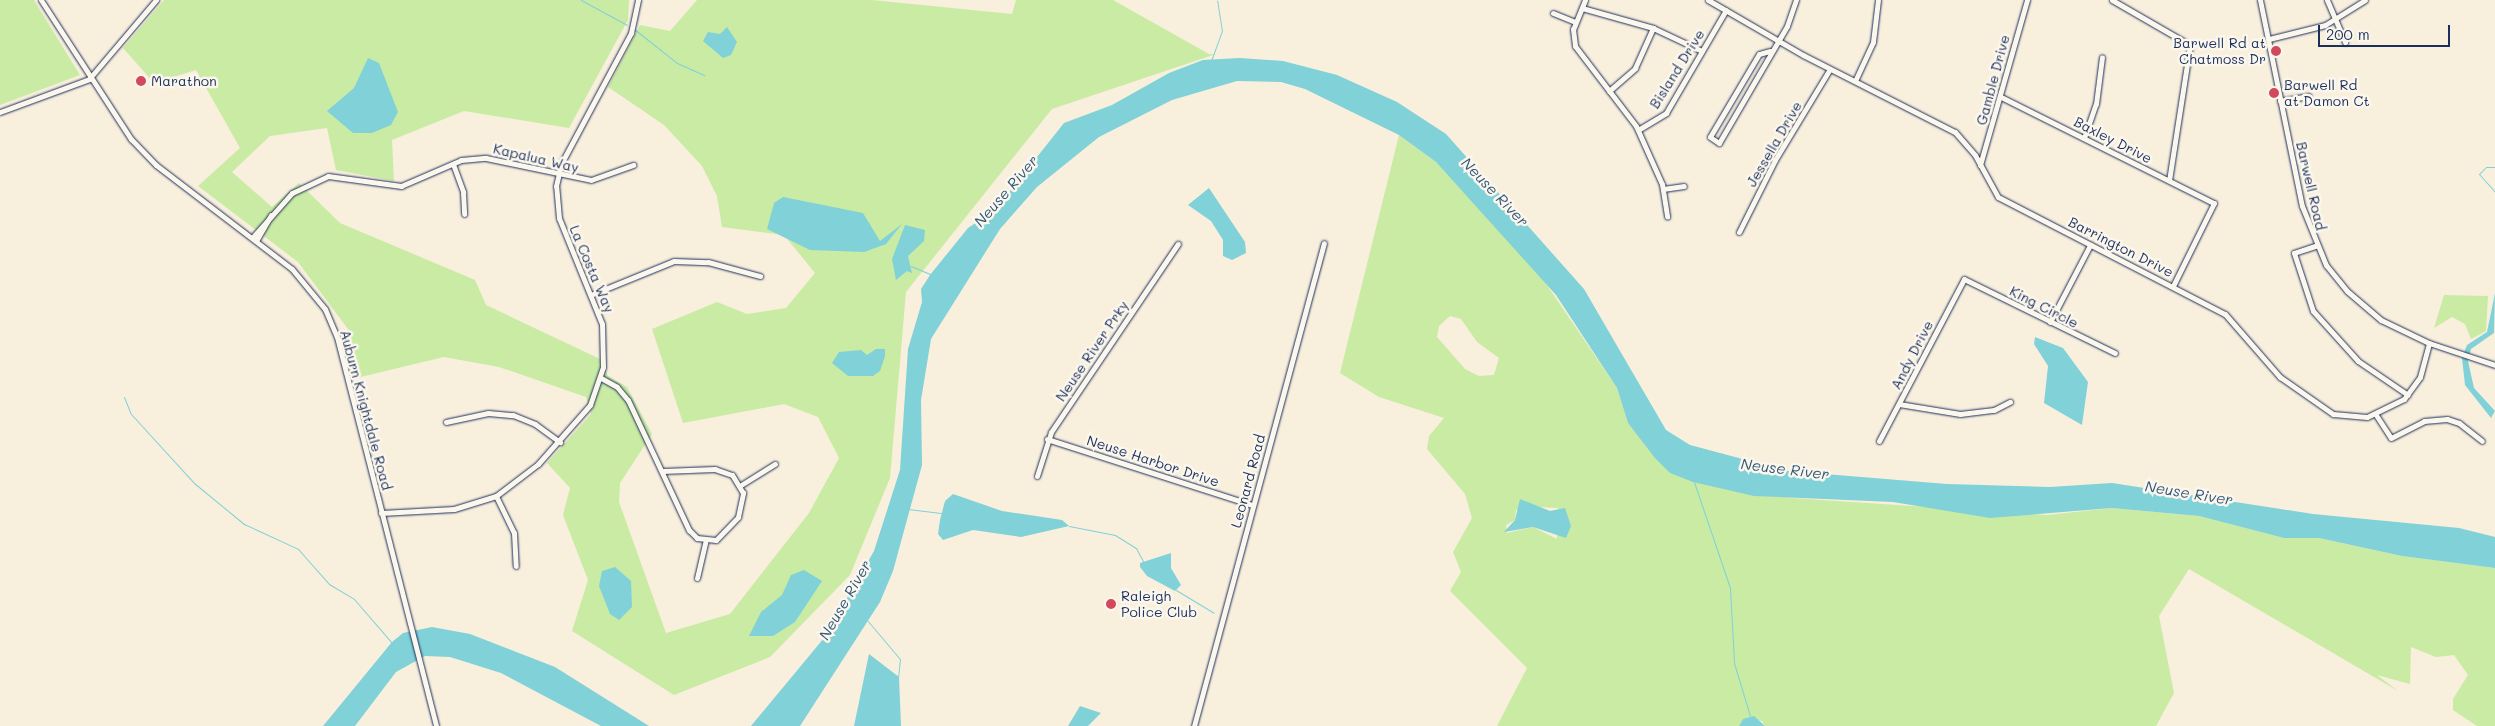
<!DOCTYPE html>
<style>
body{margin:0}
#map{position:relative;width:2495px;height:726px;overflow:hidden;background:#f9efdd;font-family:Mali,sans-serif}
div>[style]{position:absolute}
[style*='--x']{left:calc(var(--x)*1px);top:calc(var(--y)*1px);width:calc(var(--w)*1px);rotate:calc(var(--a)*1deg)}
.green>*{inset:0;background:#c9eba4}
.water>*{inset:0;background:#80d1d8}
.stream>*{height:1px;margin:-0.5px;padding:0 0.5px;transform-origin:0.5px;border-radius:0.5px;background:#80d1d8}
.roads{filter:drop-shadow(0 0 1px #1b2f5e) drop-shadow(0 0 1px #1b2f5e)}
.minor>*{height:5px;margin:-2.5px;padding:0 2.5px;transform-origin:2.5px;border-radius:2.5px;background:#fbf7ec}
.dots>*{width:14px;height:14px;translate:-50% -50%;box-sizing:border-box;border:2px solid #fbf7ec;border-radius:50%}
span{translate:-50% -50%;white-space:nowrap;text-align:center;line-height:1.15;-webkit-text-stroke:5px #fbf7ec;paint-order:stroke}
.poi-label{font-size:14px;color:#1b2f5e}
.right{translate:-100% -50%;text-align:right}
.left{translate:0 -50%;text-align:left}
.street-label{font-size:14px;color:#1b2f5e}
.water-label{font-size:15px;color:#34587c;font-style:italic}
.scale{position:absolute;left:2318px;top:25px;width:132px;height:22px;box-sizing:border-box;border:2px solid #1b2f5e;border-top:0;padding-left:6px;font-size:15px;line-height:18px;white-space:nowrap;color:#1b2f5e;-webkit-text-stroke:4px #fbf7ec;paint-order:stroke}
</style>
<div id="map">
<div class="green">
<div style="clip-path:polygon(0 0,34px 0,80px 75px,0 105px)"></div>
<div style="clip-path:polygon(164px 0,629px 0,628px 20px,569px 128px,464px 111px,392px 140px,394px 181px,336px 170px,327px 128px,270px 136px,232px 172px,272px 207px,299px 183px,340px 223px,475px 280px,486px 305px,600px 359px,608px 376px,627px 387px,652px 434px,620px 483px,619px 502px,666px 633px,730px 614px,809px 513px,839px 458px,818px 417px,784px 404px,683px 423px,652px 329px,717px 302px,747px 314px,786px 308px,815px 273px,784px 235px,722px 227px,717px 196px,702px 166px,664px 125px,608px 87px,640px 25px,670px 31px,697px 0,872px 0,1012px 14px,1016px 0,1113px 0,1209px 54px,1216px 54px,1052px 109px,906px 292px,890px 478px,850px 575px,770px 657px,674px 695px,572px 631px,588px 580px,563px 515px,570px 488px,547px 463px,591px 414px,586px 397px,499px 367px,444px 357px,352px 379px,351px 333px,298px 262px,198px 186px,240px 148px,196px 70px,154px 83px,123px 48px)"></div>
<div style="clip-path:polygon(evenodd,1399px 135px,1436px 162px,1538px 272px,1617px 388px,1628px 423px,1670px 473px,1792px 498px,2047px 515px,2112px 508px,2199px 516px,2284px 538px,2319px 538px,2402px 556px,2495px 568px,2495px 726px,2477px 726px,2453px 710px,2453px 699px,2468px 675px,2454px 655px,2436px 657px,2411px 647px,2410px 684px,2377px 675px,2398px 691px,2189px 569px,2159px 616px,2174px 693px,2156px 726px,1765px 726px,1762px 721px,1743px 719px,1739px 726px,1497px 726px,1527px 668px,1450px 591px,1461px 572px,1453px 552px,1472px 518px,1465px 494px,1427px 449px,1429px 436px,1444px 418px,1379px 397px,1340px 373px,1399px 135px,1450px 316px,1461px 319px,1477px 342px,1499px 358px,1494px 375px,1479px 376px,1465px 369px,1437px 337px,1439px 326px,1450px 316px,1399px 135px,1538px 507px,1558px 508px,1557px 539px,1533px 527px,1507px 533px,1506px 525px,1515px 520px,1516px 510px,1538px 507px)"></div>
<div style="clip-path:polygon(2444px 295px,2488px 296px,2486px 331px,2471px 339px,2465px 324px,2452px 317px,2434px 328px)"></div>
</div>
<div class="water">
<div style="clip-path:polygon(727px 27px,737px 42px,731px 55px,723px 58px,703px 41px,708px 32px,720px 34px)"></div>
<div style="clip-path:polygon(368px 58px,379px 63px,398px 112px,391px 125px,372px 133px,353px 133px,327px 111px,354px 88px)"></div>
<div style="clip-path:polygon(1240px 58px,1283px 61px,1337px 75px,1397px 102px,1446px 134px,1584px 289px,1666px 430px,1690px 445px,1788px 471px,1947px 484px,2050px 487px,2112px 483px,2313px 514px,2459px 528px,2495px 537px,2495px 568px,2402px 556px,2319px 538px,2284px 538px,2199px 516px,2112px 508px,1990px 518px,1893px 502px,1754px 496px,1693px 482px,1670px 473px,1655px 458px,1628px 423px,1617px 388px,1556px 295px,1436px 162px,1399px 135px,1305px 89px,1281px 82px,1237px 81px,1172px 100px,1099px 137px,1037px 187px,1000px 229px,931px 339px,921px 400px,922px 465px,893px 571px,880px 602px,800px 726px,751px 726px,824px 638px,874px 551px,900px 470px,908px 349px,922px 302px,921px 289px,930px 275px,968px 228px,995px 210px,1064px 123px,1112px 105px,1169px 73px,1203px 60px)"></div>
<div style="clip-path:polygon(1209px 188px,1245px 242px,1246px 253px,1232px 260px,1223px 256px,1223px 240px,1211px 221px,1188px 205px)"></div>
<div style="clip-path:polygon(783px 197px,863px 213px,880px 241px,902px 224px,886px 244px,864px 252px,810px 250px,767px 229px,774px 203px)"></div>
<div style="clip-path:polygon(905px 225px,925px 230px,924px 241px,908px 256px,912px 273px,907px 271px,896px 280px,892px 259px)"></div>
<div style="clip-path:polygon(2495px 293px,2494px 333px,2471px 349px,2468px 361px,2474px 388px,2495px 411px,2491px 418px,2465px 385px,2462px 358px,2467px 345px,2487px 332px)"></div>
<div style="clip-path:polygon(2035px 337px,2063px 348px,2088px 382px,2082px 425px,2044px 403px,2048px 366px,2034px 344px)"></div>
<div style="clip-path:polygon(876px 349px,885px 349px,885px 356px,880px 371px,873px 376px,848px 376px,832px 363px,839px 352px,861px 350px,867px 355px)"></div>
<div style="clip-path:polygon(953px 494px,1002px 511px,1062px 520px,1069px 526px,1021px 537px,973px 530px,943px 540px,938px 534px,940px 520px,945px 501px)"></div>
<div style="clip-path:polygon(1520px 499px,1550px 511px,1565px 508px,1571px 526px,1566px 538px,1533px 527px,1504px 532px,1515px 520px)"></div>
<div style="clip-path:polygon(1171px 553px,1171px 568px,1181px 585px,1175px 591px,1147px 576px,1140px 567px,1140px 563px)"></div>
<div style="clip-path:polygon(615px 567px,631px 581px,632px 607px,619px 620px,610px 614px,599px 586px,602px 571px)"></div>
<div style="clip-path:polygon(804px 570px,822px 581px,795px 622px,773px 636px,749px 636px,761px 612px,782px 595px,791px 575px)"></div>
<div style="clip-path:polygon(432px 627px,470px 634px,555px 667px,649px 726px,601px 726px,501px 673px,450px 657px,425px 656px,396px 672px,355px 726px,323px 726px,392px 642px,403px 633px)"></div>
<div style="clip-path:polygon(869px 654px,899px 677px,901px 726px,854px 726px)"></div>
<div style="clip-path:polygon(1080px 706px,1101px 713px,1088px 726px,1068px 726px)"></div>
<div style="clip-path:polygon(1754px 716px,1765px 726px,1739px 726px,1743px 719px)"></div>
</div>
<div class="stream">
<div style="--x:581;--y:0;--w:52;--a:28.5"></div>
<div style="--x:634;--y:29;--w:55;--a:38.3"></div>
<div style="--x:677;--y:63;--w:30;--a:24"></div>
<div style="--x:1211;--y:61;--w:32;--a:-70"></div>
<div style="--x:1222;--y:31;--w:31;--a:-99"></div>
<div style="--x:2495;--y:167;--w:9;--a:180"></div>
<div style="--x:2486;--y:167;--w:10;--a:135"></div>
<div style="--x:2479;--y:174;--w:24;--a:48"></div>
<div style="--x:911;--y:266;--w:21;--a:23"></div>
<div style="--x:124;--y:397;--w:18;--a:68"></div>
<div style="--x:131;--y:414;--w:93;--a:47.6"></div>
<div style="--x:194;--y:483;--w:65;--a:39.4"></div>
<div style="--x:244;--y:524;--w:60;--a:24.8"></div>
<div style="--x:298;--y:549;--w:47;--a:48.5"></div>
<div style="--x:329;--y:584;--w:29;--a:31"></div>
<div style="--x:354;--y:599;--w:58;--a:49.2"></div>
<div style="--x:1694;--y:482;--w:112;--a:71.2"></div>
<div style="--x:1730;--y:588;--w:75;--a:86.9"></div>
<div style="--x:1734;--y:663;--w:55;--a:73.2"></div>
<div style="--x:908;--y:509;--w:35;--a:7"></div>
<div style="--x:1069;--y:526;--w:47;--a:11.1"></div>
<div style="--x:1115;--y:535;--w:25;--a:32"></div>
<div style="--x:1136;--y:548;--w:15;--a:62"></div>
<div style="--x:1176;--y:590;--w:44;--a:31.2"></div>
<div style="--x:867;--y:620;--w:51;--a:49.8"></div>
<div style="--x:900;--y:659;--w:18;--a:96"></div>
</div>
<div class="roads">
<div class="minor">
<div style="--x:41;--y:0;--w:166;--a:57.1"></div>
<div style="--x:131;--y:139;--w:36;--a:46"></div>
<div style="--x:156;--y:165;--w:171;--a:37.4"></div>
<div style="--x:292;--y:269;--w:52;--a:50.5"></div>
<div style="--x:325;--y:309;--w:30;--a:67"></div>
<div style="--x:337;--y:337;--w:401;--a:75.7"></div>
<div style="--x:1585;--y:0;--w:31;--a:112"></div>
<div style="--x:1573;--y:29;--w:17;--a:83"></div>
<div style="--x:1575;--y:46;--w:101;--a:52.7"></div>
<div style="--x:1636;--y:126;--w:64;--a:65.9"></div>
<div style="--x:1662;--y:184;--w:33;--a:81"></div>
<div style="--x:1708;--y:0;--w:110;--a:30.1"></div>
<div style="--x:1803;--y:55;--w:170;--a:26.9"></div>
<div style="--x:1955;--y:132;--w:30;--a:49"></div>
<div style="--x:1975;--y:155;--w:48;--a:61.3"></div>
<div style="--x:1998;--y:197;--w:255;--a:27.3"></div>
<div style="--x:2225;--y:314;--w:84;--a:48.9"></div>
<div style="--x:2280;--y:377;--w:65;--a:34.9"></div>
<div style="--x:2333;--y:414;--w:34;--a:5"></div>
<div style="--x:2367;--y:417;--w:41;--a:-25.9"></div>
<div style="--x:2404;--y:399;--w:27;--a:-54"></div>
<div style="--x:2420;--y:377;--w:35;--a:-75"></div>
<div style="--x:2112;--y:0;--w:90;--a:30"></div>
<div style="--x:2190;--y:45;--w:137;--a:98.8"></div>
<div style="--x:2260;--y:0;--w:210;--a:78.5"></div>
<div style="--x:2302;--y:206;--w:64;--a:67.9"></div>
<div style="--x:2326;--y:265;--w:33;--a:51"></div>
<div style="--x:2347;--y:291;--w:45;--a:40.5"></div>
<div style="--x:2381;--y:320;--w:53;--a:25.6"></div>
<div style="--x:2429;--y:343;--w:70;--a:18.4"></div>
<div style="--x:2327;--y:0;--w:46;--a:66.8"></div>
<div style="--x:1582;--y:8;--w:74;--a:15.7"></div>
<div style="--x:1653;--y:28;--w:54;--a:25.1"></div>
<div style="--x:1553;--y:13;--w:24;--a:22"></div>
<div style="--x:2269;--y:39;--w:58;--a:-14"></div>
<div style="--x:2325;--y:25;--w:47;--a:-32"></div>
<div style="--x:1770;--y:51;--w:11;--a:165"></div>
<div style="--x:1759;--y:54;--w:96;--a:120.6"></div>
<div style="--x:1710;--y:137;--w:11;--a:34"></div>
<div style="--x:1719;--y:143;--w:135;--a:-59.8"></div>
<div style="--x:1787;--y:26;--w:28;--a:-71"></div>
<div style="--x:1855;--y:81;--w:43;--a:-65.2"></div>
<div style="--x:1873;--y:42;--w:42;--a:-83.2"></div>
<div style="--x:1609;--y:91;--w:35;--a:-41"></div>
<div style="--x:1635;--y:68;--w:44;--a:-65.8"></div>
<div style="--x:2001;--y:97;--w:238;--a:26.5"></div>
<div style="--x:2214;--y:203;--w:93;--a:116.3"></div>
<div style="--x:2280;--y:101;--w:29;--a:-10"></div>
<div style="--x:0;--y:112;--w:95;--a:-20.3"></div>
<div style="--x:89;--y:79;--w:104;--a:-49.7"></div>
<div style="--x:1638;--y:130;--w:33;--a:-31"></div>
<div style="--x:1666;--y:113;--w:119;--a:-59.8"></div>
<div style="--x:2084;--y:138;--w:36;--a:-71"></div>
<div style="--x:2096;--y:104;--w:47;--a:-82.7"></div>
<div style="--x:453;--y:164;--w:30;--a:70"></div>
<div style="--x:463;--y:192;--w:22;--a:87"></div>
<div style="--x:1980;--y:165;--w:172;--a:-74.1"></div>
<div style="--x:1663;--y:189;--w:21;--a:-8"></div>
<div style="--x:1739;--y:232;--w:80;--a:-63.4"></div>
<div style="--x:1775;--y:160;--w:106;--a:-58.9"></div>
<div style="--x:252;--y:238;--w:60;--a:-48.4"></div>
<div style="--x:292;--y:193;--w:40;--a:-25"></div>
<div style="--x:328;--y:176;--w:74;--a:7.8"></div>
<div style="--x:401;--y:186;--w:65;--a:-23.4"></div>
<div style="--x:461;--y:160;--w:25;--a:-5"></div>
<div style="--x:486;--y:158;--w:107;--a:11.8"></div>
<div style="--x:591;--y:180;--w:45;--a:-19.7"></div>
<div style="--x:256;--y:241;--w:30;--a:-60"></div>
<div style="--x:2315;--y:246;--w:22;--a:162"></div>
<div style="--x:2294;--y:253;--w:61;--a:71.9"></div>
<div style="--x:2313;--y:311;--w:67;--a:48"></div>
<div style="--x:2358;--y:361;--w:60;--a:34.2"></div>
<div style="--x:593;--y:294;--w:87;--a:-22.2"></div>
<div style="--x:674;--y:261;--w:34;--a:2"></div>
<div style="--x:708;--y:262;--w:54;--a:15.1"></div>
<div style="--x:2050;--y:322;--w:87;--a:-62.5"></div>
<div style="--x:601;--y:378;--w:18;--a:29"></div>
<div style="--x:617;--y:387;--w:17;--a:50"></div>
<div style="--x:628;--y:400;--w:144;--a:64.9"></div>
<div style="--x:689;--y:530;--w:11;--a:45"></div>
<div style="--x:697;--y:538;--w:19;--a:6"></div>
<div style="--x:716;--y:540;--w:32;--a:-46"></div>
<div style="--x:738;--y:517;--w:25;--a:-78"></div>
<div style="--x:743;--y:493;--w:21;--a:-121"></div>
<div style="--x:732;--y:475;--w:18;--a:-161"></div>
<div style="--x:715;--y:469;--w:53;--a:177.8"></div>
<div style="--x:1899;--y:404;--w:62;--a:9.3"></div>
<div style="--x:1960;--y:414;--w:34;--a:-7"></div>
<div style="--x:1994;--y:410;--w:18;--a:-27"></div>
<div style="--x:2376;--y:415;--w:27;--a:57"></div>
<div style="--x:2391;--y:438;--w:37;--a:-27"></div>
<div style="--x:2424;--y:421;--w:23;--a:-5"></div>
<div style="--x:2447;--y:419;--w:13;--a:18"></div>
<div style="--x:2459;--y:423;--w:29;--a:38"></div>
<div style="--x:446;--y:422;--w:43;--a:-12.1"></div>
<div style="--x:488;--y:413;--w:25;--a:5"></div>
<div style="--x:513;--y:415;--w:24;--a:22"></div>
<div style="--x:535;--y:424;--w:31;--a:36"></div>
<div style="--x:1047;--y:439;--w:216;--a:17.8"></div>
<div style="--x:1879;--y:441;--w:183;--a:-62.3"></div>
<div style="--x:1964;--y:279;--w:168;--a:26.1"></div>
<div style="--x:1037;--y:476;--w:46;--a:-72.3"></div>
<div style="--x:1051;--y:432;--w:227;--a:-56"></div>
<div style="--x:741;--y:485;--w:40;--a:-32"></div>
<div style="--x:496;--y:496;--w:41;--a:64.1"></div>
<div style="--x:514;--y:533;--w:33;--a:87"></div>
<div style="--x:381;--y:513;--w:73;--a:-3.1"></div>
<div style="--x:454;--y:509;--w:44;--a:-17.2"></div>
<div style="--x:496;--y:496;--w:53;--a:-37.3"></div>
<div style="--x:538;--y:464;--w:79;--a:-48.6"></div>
<div style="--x:590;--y:405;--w:40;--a:-71.1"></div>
<div style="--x:603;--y:367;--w:43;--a:-91.3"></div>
<div style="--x:602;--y:324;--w:114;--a:-112.1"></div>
<div style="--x:559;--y:218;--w:32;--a:-95"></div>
<div style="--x:556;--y:186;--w:23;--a:-77"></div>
<div style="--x:561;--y:164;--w:149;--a:-61.9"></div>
<div style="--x:631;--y:33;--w:34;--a:-78"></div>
<div style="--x:697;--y:578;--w:37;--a:-77"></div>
<div style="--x:1194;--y:726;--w:500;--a:-74.94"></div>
</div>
</div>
<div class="dots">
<div style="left:2276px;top:51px;background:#d1495b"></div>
<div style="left:141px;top:81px;background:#d1495b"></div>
<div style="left:2274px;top:93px;background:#d1495b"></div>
<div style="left:1111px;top:604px;background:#d1495b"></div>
</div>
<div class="poi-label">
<span class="right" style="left:2266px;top:51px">Barwell Rd at<br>Chatmoss Dr</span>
<span class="left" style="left:151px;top:81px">Marathon</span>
<span class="left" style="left:2284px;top:93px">Barwell Rd<br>at Damon Ct</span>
<span class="left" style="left:1121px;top:604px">Raleigh<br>Police Club</span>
</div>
<div class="street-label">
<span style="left:1677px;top:69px;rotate:-58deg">Bisland Drive</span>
<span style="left:1993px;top:80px;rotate:-75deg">Gamble Drive</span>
<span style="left:2113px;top:140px;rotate:27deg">Baxley Drive</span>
<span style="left:1774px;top:144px;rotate:-60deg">Jessella Drive</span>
<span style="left:536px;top:158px;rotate:13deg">Kapalua Way</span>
<span style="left:2311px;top:186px;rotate:77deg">Barwell Road</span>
<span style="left:2121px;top:247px;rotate:27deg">Barrington Drive</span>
<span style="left:592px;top:269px;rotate:67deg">La Costa Way</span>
<span style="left:2044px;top:307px;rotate:27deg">King Circle</span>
<span style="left:1092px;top:351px;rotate:-56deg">Neuse River Prky</span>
<span style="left:1912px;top:355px;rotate:-63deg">Andy Drive</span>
<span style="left:366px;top:410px;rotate:75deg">Auburn Knightdale Road</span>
<span style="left:1153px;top:461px;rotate:18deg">Neuse Harbor Drive</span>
<span style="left:1248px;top:481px;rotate:-75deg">Leonard Road</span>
</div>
<div class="water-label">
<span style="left:1006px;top:191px;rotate:-49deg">Neuse River</span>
<span style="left:1495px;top:192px;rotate:46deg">Neuse River</span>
<span style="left:1785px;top:469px;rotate:7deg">Neuse River</span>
<span style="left:2189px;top:493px;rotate:9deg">Neuse River</span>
<span style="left:845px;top:600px;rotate:-60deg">Neuse River</span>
</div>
<div class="scale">200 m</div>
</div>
